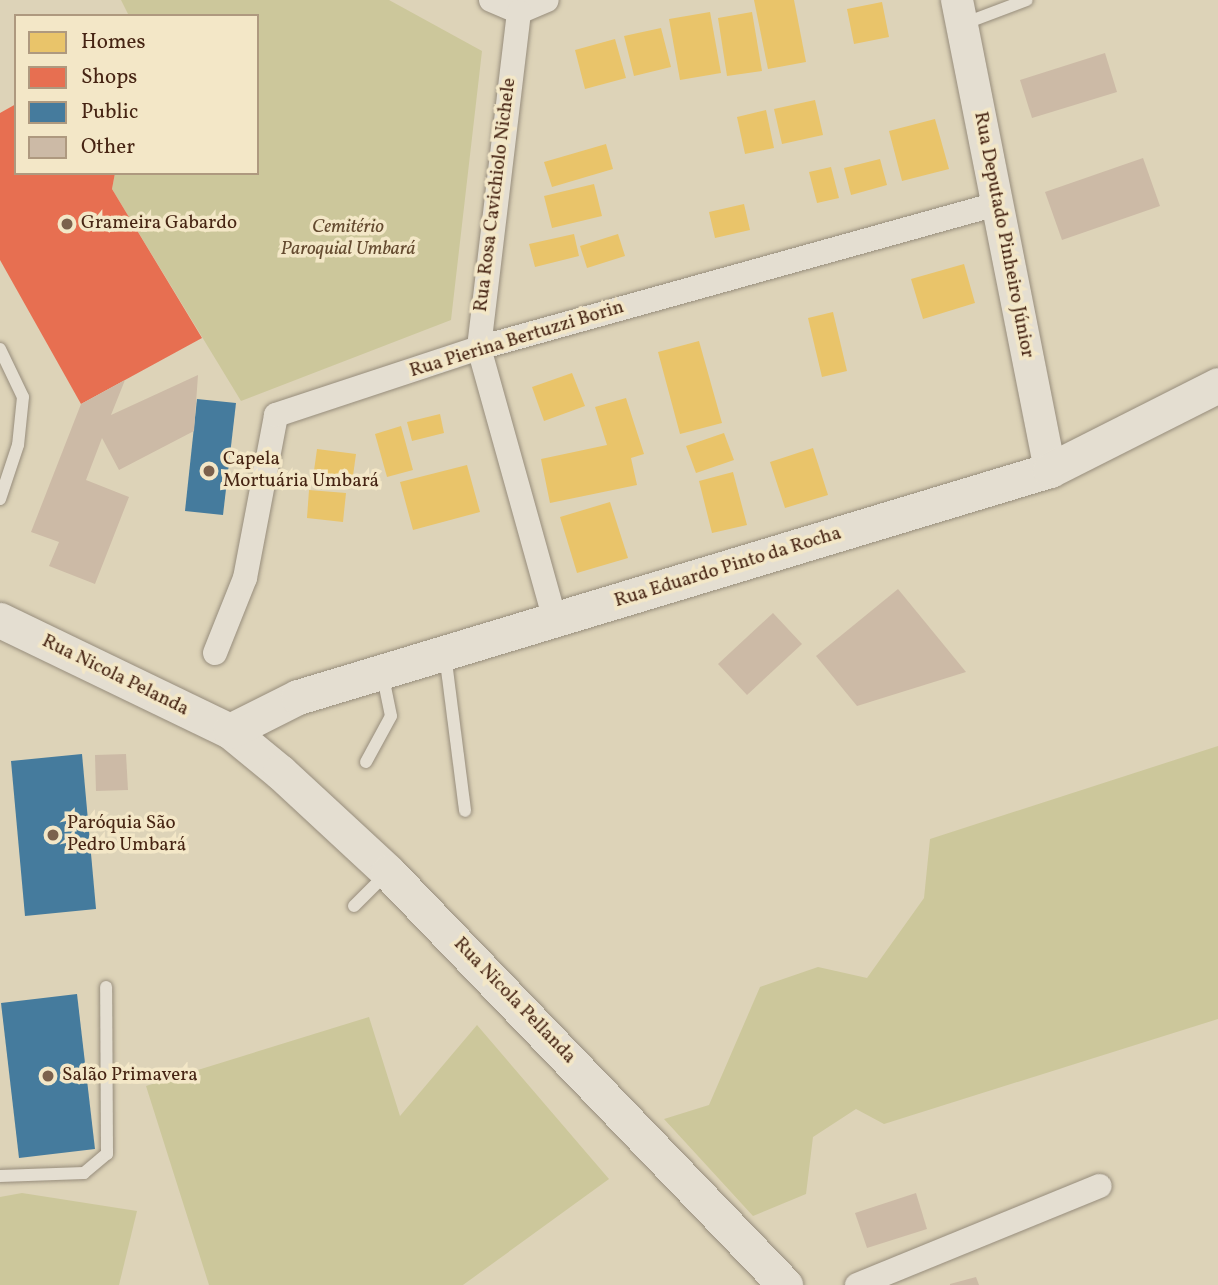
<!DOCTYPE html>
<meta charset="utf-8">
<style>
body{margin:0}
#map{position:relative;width:1218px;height:1285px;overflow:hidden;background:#ddd3b8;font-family:Vollkorn,serif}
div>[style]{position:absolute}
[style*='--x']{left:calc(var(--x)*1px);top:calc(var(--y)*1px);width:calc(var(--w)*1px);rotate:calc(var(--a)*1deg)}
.green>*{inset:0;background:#ccc79b}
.homes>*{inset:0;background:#e9c46a}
.shops>*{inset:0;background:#e76f51}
.public>*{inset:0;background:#457b9d}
.building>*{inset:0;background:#ccbaa6}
.roads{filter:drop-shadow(0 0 2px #978d7c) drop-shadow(0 0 2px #978d7c)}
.service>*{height:12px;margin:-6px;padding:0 6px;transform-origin:6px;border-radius:6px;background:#e4ded1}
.minor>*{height:24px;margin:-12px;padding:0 12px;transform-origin:12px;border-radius:12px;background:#e4ded1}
.tertiary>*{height:32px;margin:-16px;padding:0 16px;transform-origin:16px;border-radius:16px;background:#e4ded1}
.secondary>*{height:35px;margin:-17.5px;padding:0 17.5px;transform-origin:17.5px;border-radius:17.5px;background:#e4ded1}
.dots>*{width:19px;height:19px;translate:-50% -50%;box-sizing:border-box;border:4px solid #f3e7c7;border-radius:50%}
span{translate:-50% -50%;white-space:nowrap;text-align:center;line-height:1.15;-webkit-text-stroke:7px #f3e7c7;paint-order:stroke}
.street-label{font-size:19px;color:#462413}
.poi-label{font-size:19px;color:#462413}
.left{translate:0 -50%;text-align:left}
.park-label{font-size:19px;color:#644a2f;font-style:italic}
.legend{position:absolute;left:14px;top:14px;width:245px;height:161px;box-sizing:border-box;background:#f3e7c7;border:2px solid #ae997f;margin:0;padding:9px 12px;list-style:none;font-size:21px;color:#462413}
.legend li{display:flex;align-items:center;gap:14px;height:35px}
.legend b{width:35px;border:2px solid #ae997f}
</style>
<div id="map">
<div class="green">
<div style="clip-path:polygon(121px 0,389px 0,482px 51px,451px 320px,241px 401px,112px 189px,115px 173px,257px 173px,257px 16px,129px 16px)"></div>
<div style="clip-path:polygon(1218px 746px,1218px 1019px,884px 1124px,856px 1109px,813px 1137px,806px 1194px,753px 1216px,664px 1119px,709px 1105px,760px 987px,818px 967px,867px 978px,924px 898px,930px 839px)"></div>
<div style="clip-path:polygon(369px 1017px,400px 1116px,477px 1025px,609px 1179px,463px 1285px,209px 1285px,146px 1086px)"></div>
<div style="clip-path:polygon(22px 1193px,137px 1211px,119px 1285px,0 1285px,0 1197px)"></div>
</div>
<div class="homes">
<div style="clip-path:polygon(754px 0,794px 0,806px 62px,768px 69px)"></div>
<div style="clip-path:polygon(882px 2px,889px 37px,854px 44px,847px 9px)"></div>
<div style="clip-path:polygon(710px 12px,721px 73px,680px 80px,669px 19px)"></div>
<div style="clip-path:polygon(752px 12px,762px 71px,727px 76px,718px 18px)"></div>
<div style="clip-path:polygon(661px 28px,671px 67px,634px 76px,624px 36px)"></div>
<div style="clip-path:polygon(615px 39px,626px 78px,585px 89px,575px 50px)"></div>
<div style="clip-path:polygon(815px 100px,823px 135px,782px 144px,774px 109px)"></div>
<div style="clip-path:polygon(766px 110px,774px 148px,745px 154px,737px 117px)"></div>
<div style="clip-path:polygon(935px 119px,949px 169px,902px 181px,889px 131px)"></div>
<div style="clip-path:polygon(606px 144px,613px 169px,552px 187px,544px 162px)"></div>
<div style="clip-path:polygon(880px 159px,887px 185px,851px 195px,844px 168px)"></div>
<div style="clip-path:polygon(831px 167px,839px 198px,817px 203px,809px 172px)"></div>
<div style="clip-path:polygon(594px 184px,602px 216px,552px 228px,544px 196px)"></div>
<div style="clip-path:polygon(744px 204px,750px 230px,715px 238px,709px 212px)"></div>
<div style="clip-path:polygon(574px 234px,579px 256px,535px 267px,529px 244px)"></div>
<div style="clip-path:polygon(618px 234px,625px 256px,587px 268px,580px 246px)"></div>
<div style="clip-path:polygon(964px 264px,975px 303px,923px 319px,911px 279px)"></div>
<div style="clip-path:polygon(833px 312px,847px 371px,822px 377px,808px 318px)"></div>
<div style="clip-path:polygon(699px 341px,722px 423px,680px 434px,658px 352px)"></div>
<div style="clip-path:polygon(572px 373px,585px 406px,544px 421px,532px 387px)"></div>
<div style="clip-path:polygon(626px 398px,644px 454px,631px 458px,637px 485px,550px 503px,541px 459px,607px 445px,595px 407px)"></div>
<div style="clip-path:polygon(440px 414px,444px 433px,412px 441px,407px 422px)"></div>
<div style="clip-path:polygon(401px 426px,413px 470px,387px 477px,375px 434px)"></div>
<div style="clip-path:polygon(724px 433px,734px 460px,696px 473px,686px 446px)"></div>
<div style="clip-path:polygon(813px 448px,828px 495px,785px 508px,770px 462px)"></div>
<div style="clip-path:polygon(317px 449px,356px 454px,352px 483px,313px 478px)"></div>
<div style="clip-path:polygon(467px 465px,480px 512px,413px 530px,400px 482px)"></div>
<div style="clip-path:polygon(733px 472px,747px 525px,712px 533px,699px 481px)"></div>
<div style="clip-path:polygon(309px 490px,346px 493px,343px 522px,307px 518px)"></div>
<div style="clip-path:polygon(610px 502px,628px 558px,577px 573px,560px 517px)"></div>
</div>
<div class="shops">
<div style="clip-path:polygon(16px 104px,16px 173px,115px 173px,112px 189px,202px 338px,81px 404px,0 260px,0 113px)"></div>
</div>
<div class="public">
<div style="clip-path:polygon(197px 399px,236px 403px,223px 515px,185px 511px)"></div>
<div style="clip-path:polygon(82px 754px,96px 909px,25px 916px,11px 761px)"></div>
<div style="clip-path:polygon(77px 994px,95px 1149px,19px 1158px,1px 1003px)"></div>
</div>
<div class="building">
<div style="clip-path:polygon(1105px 53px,1117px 92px,1032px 118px,1020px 80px)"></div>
<div style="clip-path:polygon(1143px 158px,1160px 206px,1062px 240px,1045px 192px)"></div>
<div style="clip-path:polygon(198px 375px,194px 431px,119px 470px,102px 438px,86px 480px,129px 497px,95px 584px,49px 566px,59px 542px,31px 532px,81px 404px,125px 380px,111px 415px)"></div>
<div style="clip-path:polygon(898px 589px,966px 672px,857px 706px,816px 656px)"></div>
<div style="clip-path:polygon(773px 613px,802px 644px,747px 695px,718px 664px)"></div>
<div style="clip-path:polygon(126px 754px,128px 790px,96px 791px,95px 755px)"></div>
<div style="clip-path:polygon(916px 1193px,927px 1229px,867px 1248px,855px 1213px)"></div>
<div style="clip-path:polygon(976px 1277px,979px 1285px,950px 1285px,950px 1284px)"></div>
</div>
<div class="roads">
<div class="service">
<div style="--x:963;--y:24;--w:68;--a:-20.6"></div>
<div style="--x:0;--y:349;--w:53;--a:64.4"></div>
<div style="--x:23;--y:397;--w:48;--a:95.9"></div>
<div style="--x:18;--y:445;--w:57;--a:108.4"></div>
<div style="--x:445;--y:654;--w:158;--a:82.7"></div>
<div style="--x:366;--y:762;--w:52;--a:-61.5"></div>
<div style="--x:391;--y:716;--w:45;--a:-101.6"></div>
<div style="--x:354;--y:906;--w:45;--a:-45"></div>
<div style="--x:0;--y:1176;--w:84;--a:-2"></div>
<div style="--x:84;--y:1173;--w:30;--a:-40"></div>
<div style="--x:107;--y:1154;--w:167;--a:-90.3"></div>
</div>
<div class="minor">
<div style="--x:491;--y:0;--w:30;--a:23"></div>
<div style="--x:519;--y:12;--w:30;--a:-23"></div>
<div style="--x:519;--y:12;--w:338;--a:96.8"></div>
<div style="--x:479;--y:348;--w:282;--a:74.4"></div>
<div style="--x:215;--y:653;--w:81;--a:-68.2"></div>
<div style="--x:245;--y:578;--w:166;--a:-79.2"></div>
<div style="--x:276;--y:415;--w:214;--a:-18.3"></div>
<div style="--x:479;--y:348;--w:538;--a:-15.54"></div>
<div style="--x:857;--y:1285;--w:262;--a:-22.2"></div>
</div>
<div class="tertiary">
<div style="--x:957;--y:0;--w:479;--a:78.8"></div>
</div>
<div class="secondary">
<div style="--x:0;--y:620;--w:255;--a:25.8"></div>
<div style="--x:230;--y:731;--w:65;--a:39.4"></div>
<div style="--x:280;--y:772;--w:147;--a:42.8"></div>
<div style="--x:388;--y:872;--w:573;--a:46.13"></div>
<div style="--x:230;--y:731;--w:76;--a:-26.6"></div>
<div style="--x:298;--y:697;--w:786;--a:-16.8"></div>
<div style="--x:1050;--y:470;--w:188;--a:-26.8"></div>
</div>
</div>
<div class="dots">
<div style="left:67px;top:224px;background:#7b614d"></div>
<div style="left:209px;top:471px;background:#7b614d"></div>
<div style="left:53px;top:835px;background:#7b614d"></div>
<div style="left:48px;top:1076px;background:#7b614d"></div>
</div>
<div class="street-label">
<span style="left:496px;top:195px;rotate:-83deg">Rua Rosa Cavichiolo Nichele</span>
<span style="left:1003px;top:235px;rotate:79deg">Rua Deputado Pinheiro Júnior</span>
<span style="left:517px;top:340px;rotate:-17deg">Rua Pierina Bertuzzi Borin</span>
<span style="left:728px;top:568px;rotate:-17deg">Rua Eduardo Pinto da Rocha</span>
<span style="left:115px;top:676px;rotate:26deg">Rua Nicola Pelanda</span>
<span style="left:514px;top:1001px;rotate:46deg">Rua Nicola Pellanda</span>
</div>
<div class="poi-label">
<span class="left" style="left:81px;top:224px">Grameira Gabardo</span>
<span class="left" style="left:223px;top:471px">Capela<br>Mortuária Umbará</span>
<span class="left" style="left:67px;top:835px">Paróquia São<br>Pedro Umbará</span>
<span class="left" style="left:62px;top:1076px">Salão Primavera</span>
</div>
<div class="park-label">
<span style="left:348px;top:239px">Cemitério<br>Paroquial Umbará</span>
</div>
<ul class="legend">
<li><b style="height:19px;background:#e9c46a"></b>Homes</li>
<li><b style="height:19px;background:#e76f51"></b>Shops</li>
<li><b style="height:19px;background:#457b9d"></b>Public</li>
<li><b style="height:19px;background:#ccbaa6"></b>Other</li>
</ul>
</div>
